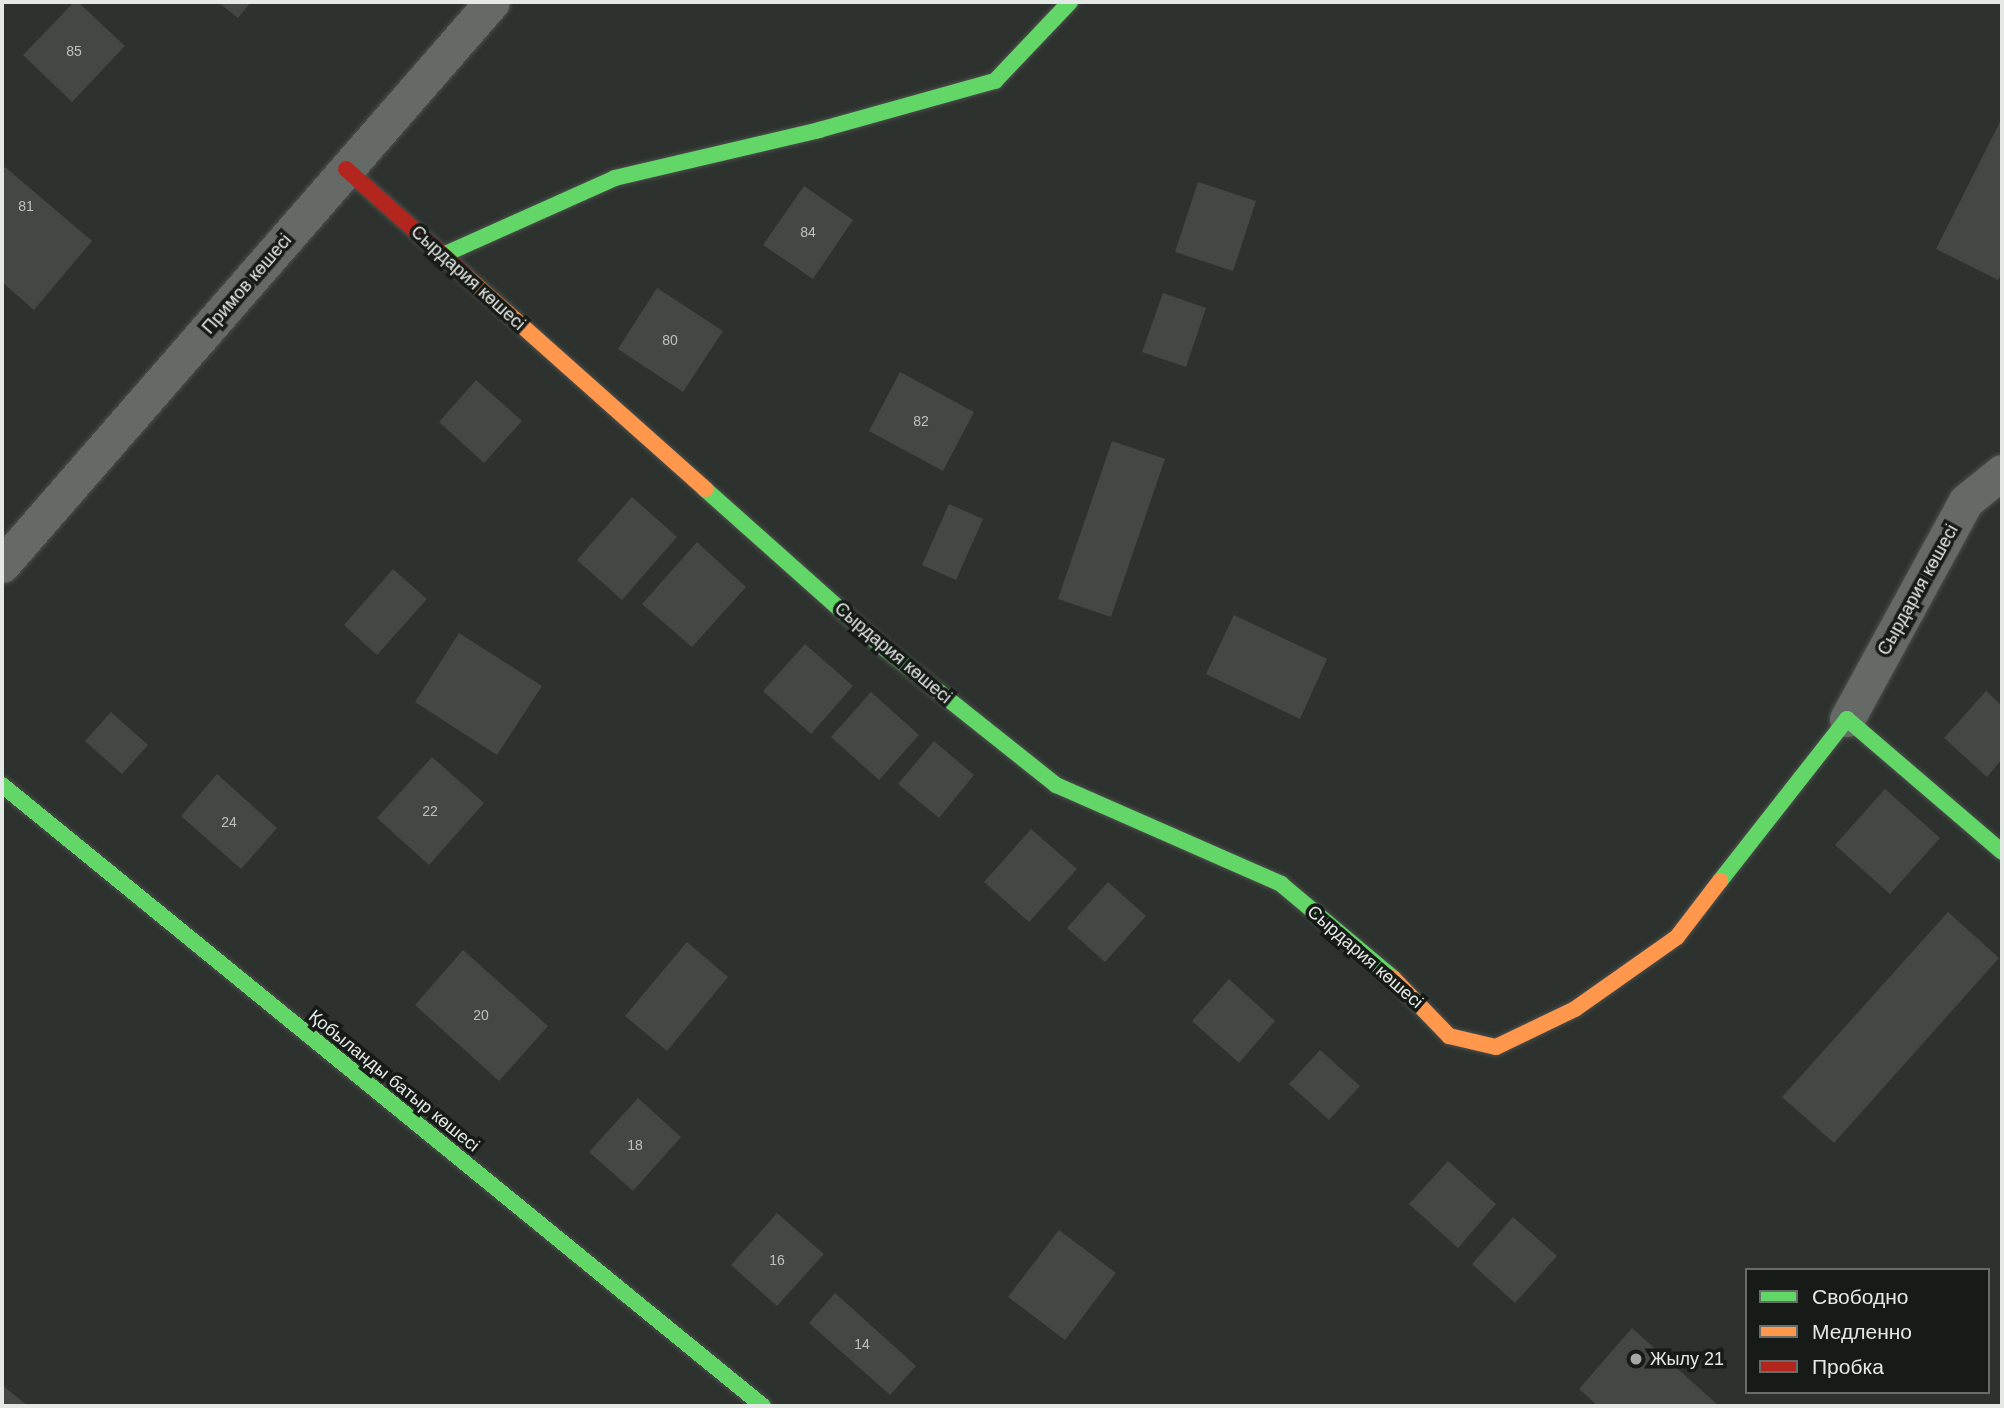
<!DOCTYPE html>
<meta charset="utf-8">
<style>
body{margin:0}
#map{position:relative;width:2004px;height:1408px;overflow:hidden;background:#2d322e;font-family:Helvetica,sans-serif}
div>[style]{position:absolute}
[style*='--x']{left:calc(var(--x)*1px);top:calc(var(--y)*1px);width:calc(var(--w)*1px);rotate:calc(var(--a)*1deg)}
.building>*{inset:0;background:#444845}
.roads{filter:drop-shadow(0 0 2px #4c4f4c) drop-shadow(0 0 2px #4c4f4c)}
.street>*{height:35px;margin:-17.5px;padding:0 17.5px;transform-origin:17.5px;border-radius:17.5px;background:#666a67}
.fast>*{height:16px;margin:-8px;padding:0 8px;transform-origin:8px;border-radius:8px;background:#63d668}
.slow>*{height:16px;margin:-8px;padding:0 8px;transform-origin:8px;border-radius:8px;background:#ff974d}
.jam>*{height:16px;margin:-8px;padding:0 8px;transform-origin:8px;border-radius:8px;background:#b3261e}
.dots>*{width:19px;height:19px;translate:-50% -50%;box-sizing:border-box;border:4px solid #171b18;border-radius:50%}
span{translate:-50% -50%;white-space:nowrap;text-align:center;line-height:1.15;-webkit-text-stroke:7px #171b18;paint-order:stroke}
.number-label{font-size:14px;color:#bcc1bd}
.number-label span{-webkit-text-stroke-width:0}
.street-label{font-size:18px;color:#e4e9e5}
.poi-label{font-size:18px;color:#e4e9e5}
.left{translate:0 -50%;text-align:left}
.frame{position:absolute;inset:0;border:4px solid #e4e9e5;pointer-events:none}
.legend{position:absolute;left:1745px;top:1268px;width:245px;height:126px;box-sizing:border-box;background:#171b18;border:2px solid #696d6a;margin:0;padding:9px 12px;list-style:none;font-size:21px;color:#e4e9e5}
.legend li{display:flex;align-items:center;gap:14px;height:35px}
.legend b{width:35px;border:2px solid #696d6a}
</style>
<div id="map">
<div class="building">
<div style="clip-path:polygon(74px 2px,78px 2px,125px 46px,72px 102px,23px 55px)"></div>
<div style="clip-path:polygon(218px 2px,251px 2px,238px 18px)"></div>
<div style="clip-path:polygon(2002px 118px,2002px 272px,1998px 280px,1936px 249px)"></div>
<div style="clip-path:polygon(5px 167px,92px 241px,34px 310px,2px 282px,2px 171px)"></div>
<div style="clip-path:polygon(1198px 182px,1256px 201px,1233px 271px,1175px 252px)"></div>
<div style="clip-path:polygon(804px 186px,853px 220px,813px 279px,763px 245px)"></div>
<div style="clip-path:polygon(657px 288px,723px 331px,683px 392px,618px 349px)"></div>
<div style="clip-path:polygon(1163px 293px,1206px 308px,1186px 367px,1142px 352px)"></div>
<div style="clip-path:polygon(900px 372px,974px 412px,943px 471px,869px 431px)"></div>
<div style="clip-path:polygon(476px 380px,522px 421px,484px 463px,439px 422px)"></div>
<div style="clip-path:polygon(1112px 441px,1165px 459px,1111px 617px,1058px 599px)"></div>
<div style="clip-path:polygon(632px 497px,677px 537px,622px 600px,577px 560px)"></div>
<div style="clip-path:polygon(949px 504px,983px 519px,956px 580px,922px 565px)"></div>
<div style="clip-path:polygon(697px 542px,746px 587px,692px 647px,642px 604px)"></div>
<div style="clip-path:polygon(393px 569px,427px 599px,377px 655px,344px 625px)"></div>
<div style="clip-path:polygon(1234px 615px,1327px 659px,1300px 719px,1206px 674px)"></div>
<div style="clip-path:polygon(459px 633px,542px 686px,497px 755px,415px 702px)"></div>
<div style="clip-path:polygon(805px 644px,853px 686px,811px 734px,763px 691px)"></div>
<div style="clip-path:polygon(1986px 691px,2002px 706px,2002px 759px,1987px 777px,1944px 738px)"></div>
<div style="clip-path:polygon(871px 692px,919px 735px,879px 780px,831px 737px)"></div>
<div style="clip-path:polygon(111px 712px,148px 745px,122px 774px,85px 741px)"></div>
<div style="clip-path:polygon(934px 741px,974px 775px,939px 818px,898px 784px)"></div>
<div style="clip-path:polygon(432px 757px,484px 803px,429px 865px,377px 818px)"></div>
<div style="clip-path:polygon(217px 774px,277px 828px,241px 869px,181px 816px)"></div>
<div style="clip-path:polygon(1885px 789px,1940px 838px,1890px 894px,1835px 845px)"></div>
<div style="clip-path:polygon(1031px 829px,1077px 869px,1029px 922px,984px 882px)"></div>
<div style="clip-path:polygon(1108px 882px,1146px 916px,1105px 962px,1067px 928px)"></div>
<div style="clip-path:polygon(1948px 912px,1999px 958px,1834px 1143px,1782px 1097px)"></div>
<div style="clip-path:polygon(687px 942px,728px 977px,667px 1051px,625px 1016px)"></div>
<div style="clip-path:polygon(463px 950px,548px 1026px,499px 1081px,415px 1005px)"></div>
<div style="clip-path:polygon(1229px 979px,1275px 1021px,1239px 1063px,1192px 1021px)"></div>
<div style="clip-path:polygon(1320px 1050px,1360px 1086px,1329px 1120px,1289px 1084px)"></div>
<div style="clip-path:polygon(638px 1098px,681px 1137px,633px 1191px,589px 1152px)"></div>
<div style="clip-path:polygon(1448px 1161px,1496px 1204px,1458px 1248px,1409px 1204px)"></div>
<div style="clip-path:polygon(777px 1213px,824px 1254px,777px 1306px,731px 1265px)"></div>
<div style="clip-path:polygon(1513px 1217px,1557px 1256px,1515px 1303px,1472px 1264px)"></div>
<div style="clip-path:polygon(1059px 1230px,1116px 1273px,1065px 1340px,1008px 1297px)"></div>
<div style="clip-path:polygon(835px 1293px,916px 1366px,890px 1395px,809px 1323px)"></div>
<div style="clip-path:polygon(1632px 1328px,1719px 1406px,1598px 1406px,1579px 1389px)"></div>
<div style="clip-path:polygon(2px 1385px,28px 1406px,2px 1406px)"></div>
</div>
<div class="roads">
<div class="street">
<div style="--x:2;--y:565;--w:746;--a:-48.97"></div>
<div style="--x:1847;--y:719;--w:248;--a:-61.4"></div>
<div style="--x:1966;--y:501;--w:46;--a:-38.9"></div>
</div>
<div class="fast">
<div style="--x:443;--y:255;--w:188;--a:-24.1"></div>
<div style="--x:615;--y:178;--w:210;--a:-13.2"></div>
<div style="--x:819;--y:130;--w:183;--a:-15.6"></div>
<div style="--x:995;--y:81;--w:109;--a:-46.5"></div>
<div style="--x:705;--y:489;--w:234;--a:41.7"></div>
<div style="--x:880;--y:645;--w:225;--a:38.5"></div>
<div style="--x:1056;--y:785;--w:246;--a:23.7"></div>
<div style="--x:1281;--y:884;--w:146;--a:40"></div>
<div style="--x:2;--y:785;--w:982;--a:39.22"></div>
<div style="--x:1720;--y:881;--w:206;--a:-51.9"></div>
<div style="--x:1847;--y:719;--w:204;--a:40.6"></div>
</div>
<div class="slow">
<div style="--x:465;--y:275;--w:322;--a:41.7"></div>
<div style="--x:1393;--y:978;--w:81;--a:46"></div>
<div style="--x:1449;--y:1036;--w:48;--a:13.2"></div>
<div style="--x:1496;--y:1047;--w:88;--a:-25.7"></div>
<div style="--x:1575;--y:1009;--w:125;--a:-35.2"></div>
<div style="--x:1677;--y:937;--w:71;--a:-52.5"></div>
</div>
<div class="jam">
<div style="--x:346;--y:169;--w:159;--a:41.7"></div>
</div>
</div>
<div class="dots">
<div style="left:1636px;top:1359px;background:#a4a9a5"></div>
</div>
<div class="number-label">
<span style="left:74px;top:51px">85</span>
<span style="left:26px;top:206px">81</span>
<span style="left:808px;top:232px">84</span>
<span style="left:670px;top:340px">80</span>
<span style="left:921px;top:421px">82</span>
<span style="left:430px;top:811px">22</span>
<span style="left:229px;top:822px">24</span>
<span style="left:481px;top:1015px">20</span>
<span style="left:635px;top:1145px">18</span>
<span style="left:777px;top:1260px">16</span>
<span style="left:862px;top:1344px">14</span>
</div>
<div class="street-label">
<span style="left:468px;top:278px;rotate:42deg">Сырдария көшесі</span>
<span style="left:247px;top:284px;rotate:-49deg">Примов көшесі</span>
<span style="left:1918px;top:590px;rotate:-61deg">Сырдария көшесі</span>
<span style="left:893px;top:653px;rotate:40deg">Сырдария көшесі</span>
<span style="left:1365px;top:957px;rotate:41deg">Сырдария көшесі</span>
<span style="left:394px;top:1081px;rotate:39deg">Қобыланды батыр көшесі</span>
</div>
<div class="poi-label">
<span class="left" style="left:1650px;top:1359px">Жылу 21</span>
</div>
<div class="frame"></div>
<ul class="legend">
<li><b style="height:9px;background:#63d668"></b>Свободно</li>
<li><b style="height:9px;background:#ff974d"></b>Медленно</li>
<li><b style="height:9px;background:#b3261e"></b>Пробка</li>
</ul>
</div>
